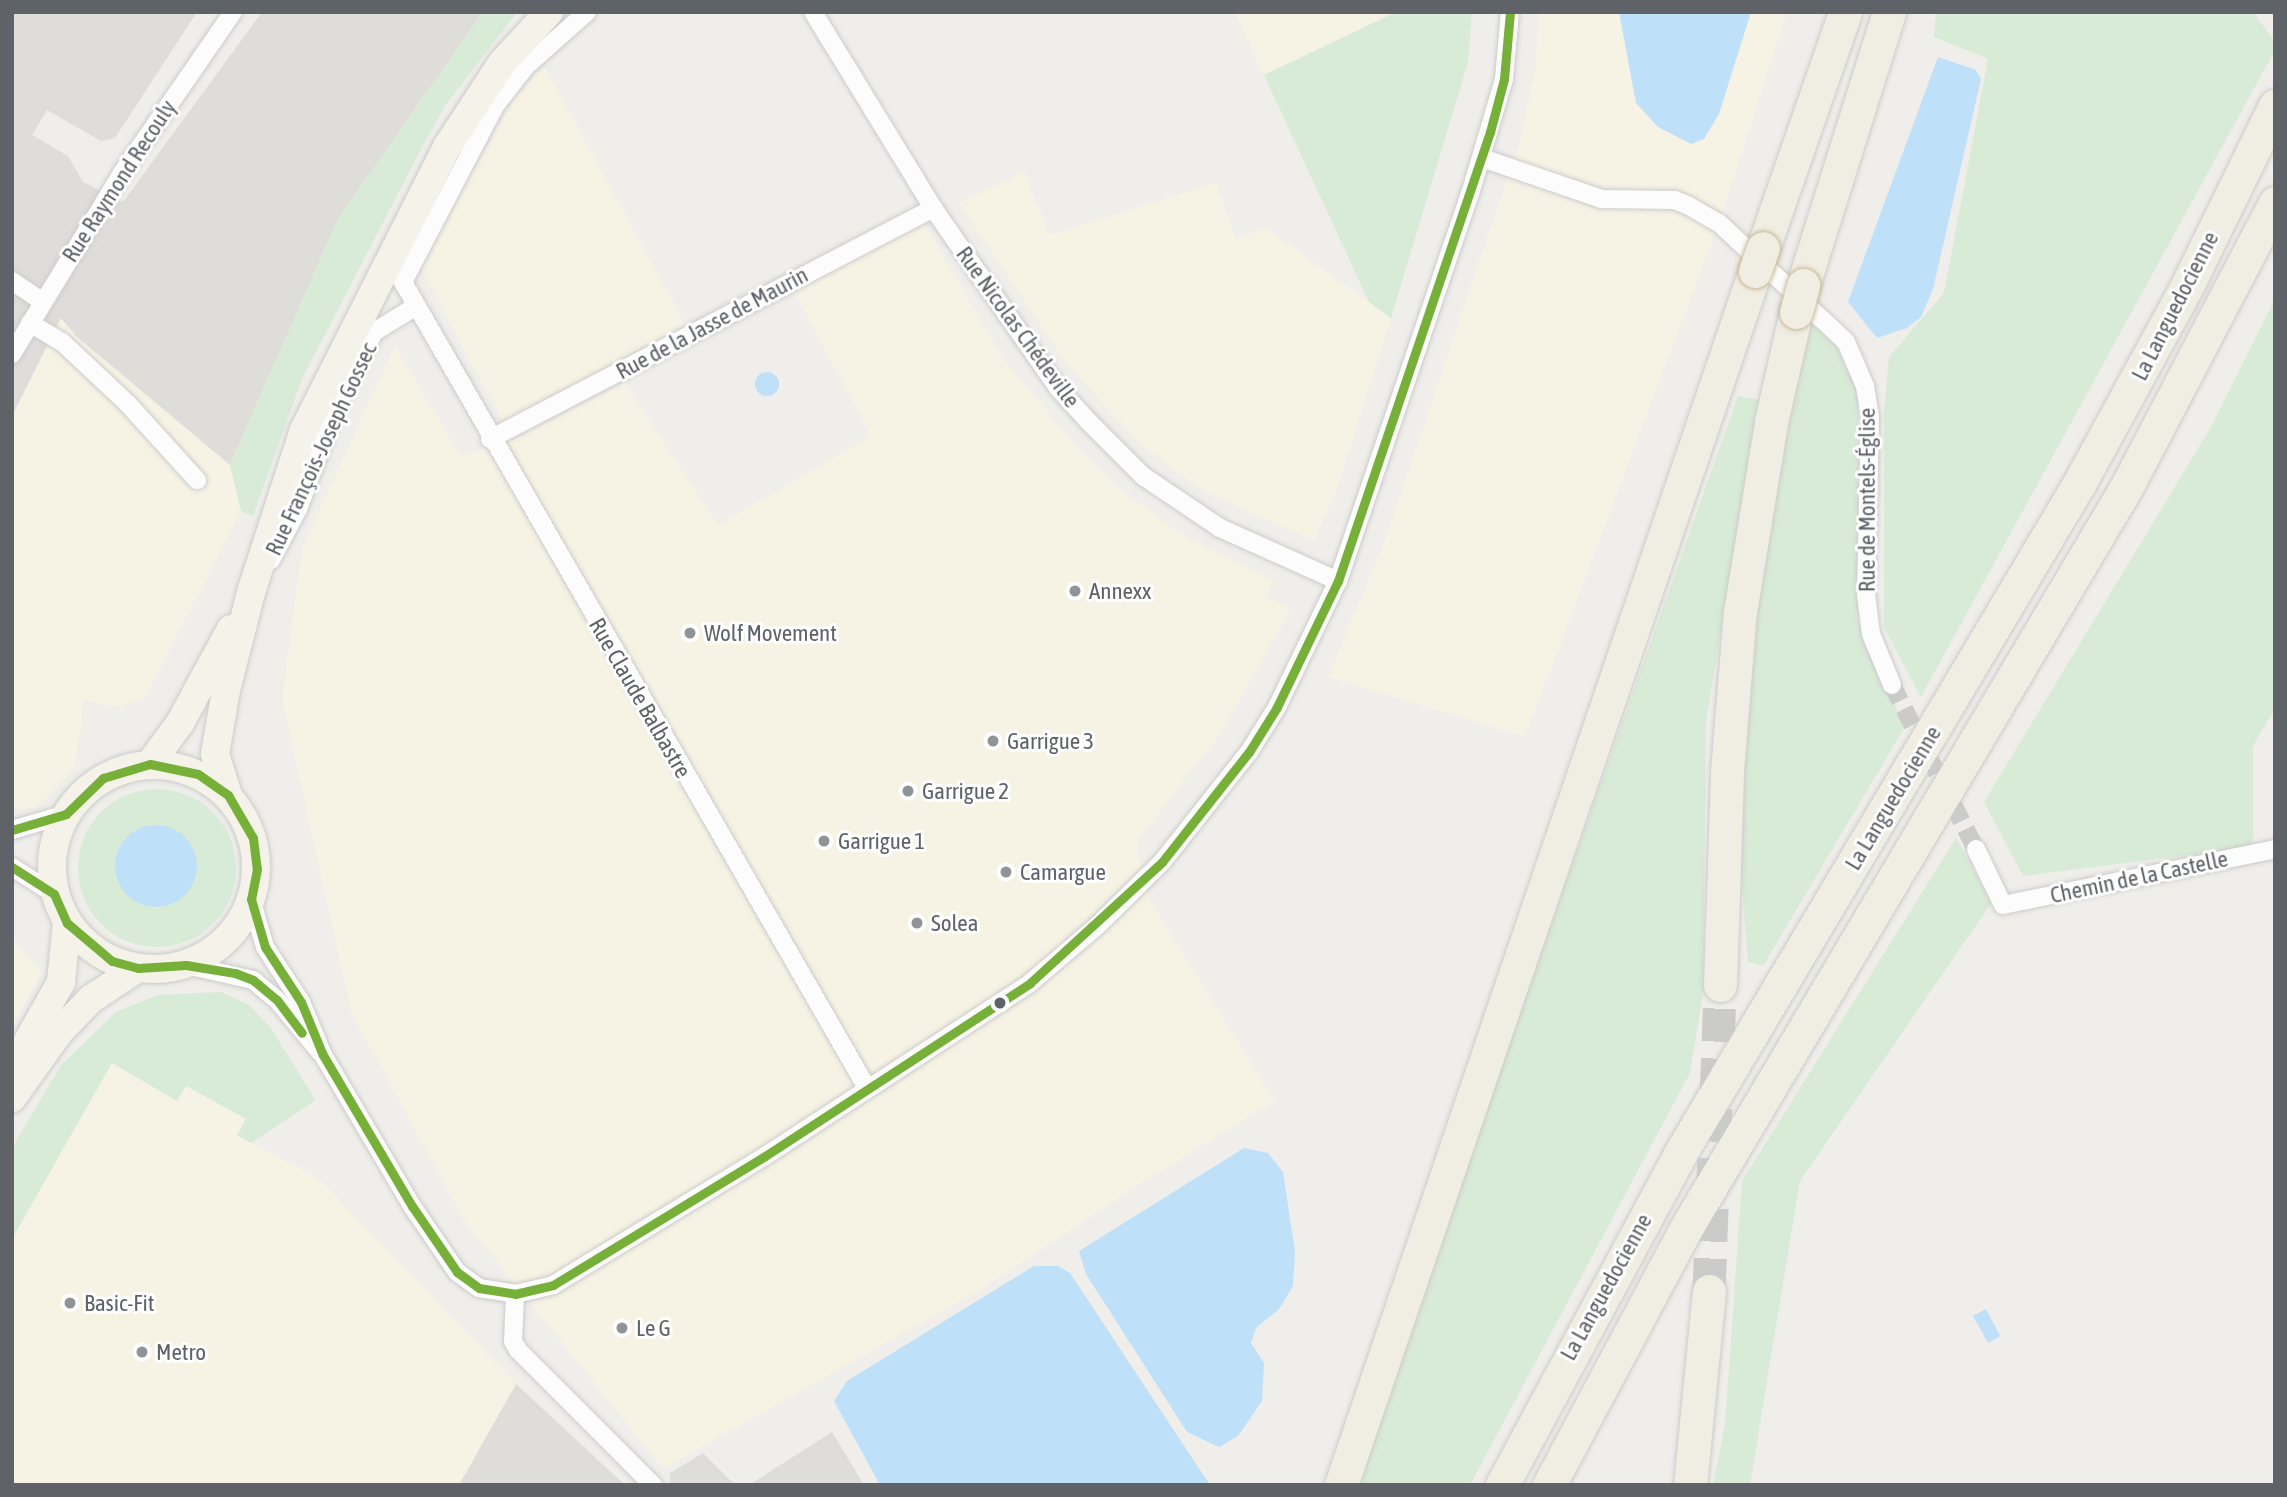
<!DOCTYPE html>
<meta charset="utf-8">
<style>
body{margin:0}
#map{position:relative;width:2287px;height:1497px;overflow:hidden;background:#efeeea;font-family:"Asap Condensed",sans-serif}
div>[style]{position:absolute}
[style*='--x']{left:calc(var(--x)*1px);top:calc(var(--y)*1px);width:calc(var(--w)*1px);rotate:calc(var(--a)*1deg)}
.commercial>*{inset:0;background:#f7f3e4}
.industrial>*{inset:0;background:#dfddda}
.green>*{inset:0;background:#d8ebd6}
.round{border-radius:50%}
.water>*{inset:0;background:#bfe0f9}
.street-tunnel>*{height:18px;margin-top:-9px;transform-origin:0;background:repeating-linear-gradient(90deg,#cbcbca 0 18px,transparent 0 27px)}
.highway-tunnel>*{height:33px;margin-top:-16.5px;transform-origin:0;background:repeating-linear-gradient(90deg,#cbcbca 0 33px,transparent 0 50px)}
.roads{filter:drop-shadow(0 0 2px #cbcccc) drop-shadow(0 0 2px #cbcccc)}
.street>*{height:18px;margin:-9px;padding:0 9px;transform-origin:9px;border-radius:9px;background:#fdfcfc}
.primary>*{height:28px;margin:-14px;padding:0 14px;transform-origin:14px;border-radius:14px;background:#f4f2e9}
.primary>.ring{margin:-14px;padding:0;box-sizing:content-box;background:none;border:28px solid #f4f2e9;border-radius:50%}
.highway>*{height:33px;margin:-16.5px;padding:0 16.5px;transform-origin:16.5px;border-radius:16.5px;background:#f0ede3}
.bridges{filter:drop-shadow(0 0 2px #c8b996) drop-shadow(0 0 2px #c8b996)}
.highway-bridge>*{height:33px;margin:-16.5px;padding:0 16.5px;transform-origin:16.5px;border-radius:16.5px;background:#f0ede3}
.bus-1>*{height:9px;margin:-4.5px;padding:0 4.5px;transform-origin:4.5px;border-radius:4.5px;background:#77b039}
.dots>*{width:19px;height:19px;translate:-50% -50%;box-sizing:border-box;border:4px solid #fff;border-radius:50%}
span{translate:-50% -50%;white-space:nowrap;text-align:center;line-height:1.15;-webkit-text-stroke:6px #fff;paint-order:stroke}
.street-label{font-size:23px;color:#5f6368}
.poi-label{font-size:23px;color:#5f6368}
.left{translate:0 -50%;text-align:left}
.frame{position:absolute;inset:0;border:14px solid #5f6368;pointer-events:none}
</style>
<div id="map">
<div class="commercial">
<div style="clip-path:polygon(1235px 12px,1396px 12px,1264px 75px)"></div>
<div style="clip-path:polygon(1538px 12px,1787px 12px,1719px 223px,1525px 737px,1328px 677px,1383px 546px,1519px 144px,1536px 66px)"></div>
<div style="clip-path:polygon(544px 66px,688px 330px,504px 423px,419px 265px,514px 100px)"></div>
<div style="clip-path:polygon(1024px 171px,1049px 235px,1216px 183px,1236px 239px,1266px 228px,1391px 318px,1338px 486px,1314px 541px,1205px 492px,1143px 446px,1067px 364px,959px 203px)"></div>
<div style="clip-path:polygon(923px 221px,1003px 359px,1078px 448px,1114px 484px,1180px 533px,1273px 580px,1266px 597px,1291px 608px,1220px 734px,1136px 842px,1148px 898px,1275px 1101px,1127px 1192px,983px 1288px,663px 1469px,464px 1220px,351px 1011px,282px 699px,302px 548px,395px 346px,461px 456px,518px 438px,625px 383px,718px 525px,871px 436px,794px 291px)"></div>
<div style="clip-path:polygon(60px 318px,77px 337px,230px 465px,241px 511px,144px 699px,117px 707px,84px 700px,75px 767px,36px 808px,12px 809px,12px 416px)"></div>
<div style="clip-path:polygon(12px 938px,41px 973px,12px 1027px)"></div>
<div style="clip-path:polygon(112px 1063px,177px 1100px,186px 1085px,247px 1119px,237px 1135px,318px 1178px,516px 1384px,459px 1485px,12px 1485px,12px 1169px)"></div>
</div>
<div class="industrial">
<div style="clip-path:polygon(12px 12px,197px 12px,115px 138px,101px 141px,47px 110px,32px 135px,68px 156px,83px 182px,123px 202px,262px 12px,483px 12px,338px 219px,230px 465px,77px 337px,61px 318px,12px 416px)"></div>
<div style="clip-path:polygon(516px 1384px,625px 1485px,459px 1485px)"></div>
<div style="clip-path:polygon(832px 1432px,864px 1485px,749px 1485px)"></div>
<div style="clip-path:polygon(703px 1453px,735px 1485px,670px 1485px,670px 1473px)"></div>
</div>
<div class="green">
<div style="clip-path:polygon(483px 12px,517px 12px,445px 106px,417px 157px,302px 379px,253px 516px,241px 511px,230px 465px,338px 219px)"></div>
<div style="clip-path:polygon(1396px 12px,1472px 12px,1468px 62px,1391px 318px,1369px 302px,1264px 75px)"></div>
<div style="clip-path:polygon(1936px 12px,2253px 12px,2275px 42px,2275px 50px,1921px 697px,1884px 628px,1884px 411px,1889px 357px,1944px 293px,1988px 59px,1934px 37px)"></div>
<div style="clip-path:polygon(2275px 299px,2275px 708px,2253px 746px,2253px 847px,2023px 876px,1984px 802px,2211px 427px)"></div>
<div style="clip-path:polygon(1811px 323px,1832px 338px,1858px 392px,1858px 621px,1905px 727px,1763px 966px,1748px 962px,1738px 836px,1748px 664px,1765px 540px)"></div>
<div style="clip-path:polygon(1738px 396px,1759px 400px,1706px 722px,1703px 993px,1690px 1073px,1470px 1485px,1360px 1485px,1497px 1077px)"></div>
<div class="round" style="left:78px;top:789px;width:158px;height:158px"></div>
<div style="clip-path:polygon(1956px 838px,1992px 902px,1800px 1181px,1750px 1485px,1713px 1485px,1725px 1424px,1742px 1181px)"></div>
<div style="clip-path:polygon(221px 992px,249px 1005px,270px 1027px,315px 1099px,313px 1102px,251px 1143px,237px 1135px,246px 1119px,186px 1086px,177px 1101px,112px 1063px,12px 1239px,12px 1148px,61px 1065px,116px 1012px,158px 995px)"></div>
</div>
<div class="water">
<div style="clip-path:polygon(1619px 12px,1751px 12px,1719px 114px,1704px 139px,1691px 144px,1658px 127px,1636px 103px)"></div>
<div style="clip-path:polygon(1938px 57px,1976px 70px,1981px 79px,1933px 289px,1921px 317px,1907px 328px,1877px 338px,1848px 302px)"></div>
<div class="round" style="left:755px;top:372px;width:24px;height:24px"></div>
<div class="round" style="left:115px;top:825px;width:82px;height:82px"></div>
<div style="clip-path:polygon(1244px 1148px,1268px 1153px,1283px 1172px,1295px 1252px,1293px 1286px,1279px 1309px,1256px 1328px,1251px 1343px,1264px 1363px,1262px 1401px,1238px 1436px,1219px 1447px,1187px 1432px,1086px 1274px,1079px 1251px)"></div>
<div style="clip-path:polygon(1034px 1266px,1058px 1266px,1070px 1273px,1210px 1485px,880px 1485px,834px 1401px,847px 1381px)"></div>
<div style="clip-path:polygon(1986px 1309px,2000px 1336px,1988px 1343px,1973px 1316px)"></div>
</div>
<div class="street-tunnel">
<div style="--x:1892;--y:685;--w:184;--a:62.9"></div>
</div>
<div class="highway-tunnel">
<div style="--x:1709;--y:1291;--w:306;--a:-87.9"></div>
</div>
<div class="roads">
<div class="street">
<div style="--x:587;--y:12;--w:81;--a:138.5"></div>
<div style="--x:526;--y:66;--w:51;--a:127.8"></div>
<div style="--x:495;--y:106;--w:199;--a:117.6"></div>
<div style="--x:403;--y:282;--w:930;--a:60.07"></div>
<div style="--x:813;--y:12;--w:230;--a:58.5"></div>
<div style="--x:933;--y:208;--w:219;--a:55.2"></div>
<div style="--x:1058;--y:388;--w:47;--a:47.6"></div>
<div style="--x:1090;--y:423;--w:75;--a:45"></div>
<div style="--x:1143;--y:476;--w:93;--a:34"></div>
<div style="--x:1220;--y:528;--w:129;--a:24.2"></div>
<div style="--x:1482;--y:158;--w:127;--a:18.9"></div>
<div style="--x:1602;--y:199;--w:73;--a:0.8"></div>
<div style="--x:1675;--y:200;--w:15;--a:23"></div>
<div style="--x:1689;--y:206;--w:34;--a:30"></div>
<div style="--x:1719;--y:223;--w:174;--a:43.1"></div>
<div style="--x:1846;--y:342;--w:48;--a:66.6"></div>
<div style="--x:1865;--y:386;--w:31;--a:81"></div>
<div style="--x:1870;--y:417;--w:177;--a:91.3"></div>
<div style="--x:1866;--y:594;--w:40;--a:82.9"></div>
<div style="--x:1871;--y:634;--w:55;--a:67.6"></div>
<div style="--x:12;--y:281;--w:36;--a:34"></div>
<div style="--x:30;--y:323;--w:37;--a:31"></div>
<div style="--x:62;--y:342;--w:91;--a:43.2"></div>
<div style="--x:128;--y:404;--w:103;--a:47.8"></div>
<div style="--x:12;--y:354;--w:212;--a:-58.7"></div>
<div style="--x:122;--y:173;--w:196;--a:-55.4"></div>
<div style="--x:490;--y:439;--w:500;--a:-27.5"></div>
<div style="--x:271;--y:560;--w:58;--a:-62.1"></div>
<div style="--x:298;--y:509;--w:119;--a:-69.3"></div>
<div style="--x:340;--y:398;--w:74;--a:-62.7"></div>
<div style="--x:374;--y:332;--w:48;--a:-31.4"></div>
<div style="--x:12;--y:830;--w:56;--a:-16.5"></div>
<div style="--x:1976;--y:849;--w:62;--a:64.3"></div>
<div style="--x:2003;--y:905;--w:278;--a:-11.6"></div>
<div style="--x:12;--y:867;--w:50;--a:32.7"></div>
<div style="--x:251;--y:899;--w:50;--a:73.7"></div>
<div style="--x:265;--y:947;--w:66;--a:56.8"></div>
<div style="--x:301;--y:1002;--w:57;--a:67.5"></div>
<div style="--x:323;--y:1055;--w:175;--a:59.5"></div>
<div style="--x:412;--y:1206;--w:80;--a:55.7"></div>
<div style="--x:457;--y:1272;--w:27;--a:36"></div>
<div style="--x:479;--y:1288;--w:36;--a:9"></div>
<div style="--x:515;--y:1294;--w:39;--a:-13"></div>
<div style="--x:553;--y:1285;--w:248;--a:-31.3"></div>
<div style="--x:765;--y:1156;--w:316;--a:-33.1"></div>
<div style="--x:1030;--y:983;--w:88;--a:-40.4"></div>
<div style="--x:1097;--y:926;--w:91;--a:-44.6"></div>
<div style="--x:1162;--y:862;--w:140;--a:-51.7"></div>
<div style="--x:1249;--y:752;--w:53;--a:-58.1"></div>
<div style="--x:1277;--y:707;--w:140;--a:-64.2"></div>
<div style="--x:1338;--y:581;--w:409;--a:-71.2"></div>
<div style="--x:1470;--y:194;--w:120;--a:-73.5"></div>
<div style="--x:1504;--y:79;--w:67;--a:-84.9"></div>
<div style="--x:186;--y:965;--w:69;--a:12.6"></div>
<div style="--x:253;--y:980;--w:31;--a:40"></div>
<div style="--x:277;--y:1000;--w:67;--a:50.4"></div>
<div style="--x:515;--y:1294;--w:47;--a:92.4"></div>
<div style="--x:513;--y:1341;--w:10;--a:61"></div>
<div style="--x:518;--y:1350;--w:191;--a:45"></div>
</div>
<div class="primary">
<div style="--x:150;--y:764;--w:51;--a:-53.8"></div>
<div style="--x:180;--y:723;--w:107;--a:-61.5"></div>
<div class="ring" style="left:52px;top:765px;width:176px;height:176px"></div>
<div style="--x:228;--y:795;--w:43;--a:-107.6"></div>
<div style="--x:215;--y:754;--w:65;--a:-80.2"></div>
<div style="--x:226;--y:690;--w:104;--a:-75.6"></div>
<div style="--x:252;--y:589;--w:167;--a:-71.9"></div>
<div style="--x:304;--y:430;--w:317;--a:-63.2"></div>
<div style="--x:447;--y:147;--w:100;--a:-56.8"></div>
<div style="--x:502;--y:63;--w:69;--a:-47.3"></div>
<div style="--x:12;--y:1069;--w:100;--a:-60.6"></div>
<div style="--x:61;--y:982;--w:59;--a:-84.2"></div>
<div style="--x:12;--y:1098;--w:81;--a:-54.5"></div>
<div style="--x:59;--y:1032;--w:46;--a:-45.9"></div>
<div style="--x:91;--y:999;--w:56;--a:-33.4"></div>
</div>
<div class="highway">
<div style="--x:1763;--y:248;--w:250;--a:-70.8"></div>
<div style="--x:1803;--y:285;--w:286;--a:-72.5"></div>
<div style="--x:1720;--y:985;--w:213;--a:-88.1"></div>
<div style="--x:1727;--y:772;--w:161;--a:-85.4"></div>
<div style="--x:1740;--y:612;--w:193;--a:-80.7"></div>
<div style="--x:1771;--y:422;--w:113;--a:-77.2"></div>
<div style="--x:1341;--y:1485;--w:1283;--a:-71.17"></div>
<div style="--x:1502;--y:1485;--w:376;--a:-61.7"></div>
<div style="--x:1680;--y:1154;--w:780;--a:-59.23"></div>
<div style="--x:2079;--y:484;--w:230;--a:-61.4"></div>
<div style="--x:2189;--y:282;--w:196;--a:-64"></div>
<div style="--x:1549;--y:1485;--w:295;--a:-61.9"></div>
<div style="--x:1688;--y:1225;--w:857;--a:-59.28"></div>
<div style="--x:2126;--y:488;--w:322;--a:-62.4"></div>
<div style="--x:1690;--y:1485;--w:195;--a:-84.4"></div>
</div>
</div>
<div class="bridges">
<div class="highway-bridge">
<div style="--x:1755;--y:271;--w:24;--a:-71"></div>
<div style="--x:1796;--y:312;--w:28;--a:-75"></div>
</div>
</div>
<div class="bus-1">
<div style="--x:12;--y:830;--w:56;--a:-16.5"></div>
<div style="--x:66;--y:814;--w:52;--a:-44.2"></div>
<div style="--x:103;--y:778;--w:49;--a:-16.6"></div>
<div style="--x:150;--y:764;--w:49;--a:11.8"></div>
<div style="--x:198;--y:774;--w:37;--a:35"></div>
<div style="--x:228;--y:795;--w:50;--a:59.8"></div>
<div style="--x:253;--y:838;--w:31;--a:83"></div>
<div style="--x:257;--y:869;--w:31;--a:101"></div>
<div style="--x:251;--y:899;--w:50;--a:73.7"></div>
<div style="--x:265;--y:947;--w:66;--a:56.8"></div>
<div style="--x:301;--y:1002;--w:57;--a:67.5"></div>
<div style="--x:323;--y:1055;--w:175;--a:59.5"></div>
<div style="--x:412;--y:1206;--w:80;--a:55.7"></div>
<div style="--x:457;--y:1272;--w:27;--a:36"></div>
<div style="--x:479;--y:1288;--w:36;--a:9"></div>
<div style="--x:515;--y:1294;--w:39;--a:-13"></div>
<div style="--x:553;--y:1285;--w:248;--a:-31.3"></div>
<div style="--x:765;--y:1156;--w:316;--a:-33.1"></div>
<div style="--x:1030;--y:983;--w:179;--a:-42.5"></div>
<div style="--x:1162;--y:862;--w:140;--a:-51.7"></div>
<div style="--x:1249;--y:752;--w:53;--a:-58.1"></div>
<div style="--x:1277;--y:707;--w:140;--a:-64.2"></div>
<div style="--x:1338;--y:581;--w:474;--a:-71.3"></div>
<div style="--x:1490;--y:132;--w:55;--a:-75.2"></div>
<div style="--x:1504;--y:79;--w:67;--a:-84.9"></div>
<div style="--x:12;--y:867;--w:50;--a:32.7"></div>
<div style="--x:54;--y:894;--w:32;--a:66"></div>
<div style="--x:67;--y:923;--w:59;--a:40.2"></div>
<div style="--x:112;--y:961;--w:27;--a:15"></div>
<div style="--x:138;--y:968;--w:48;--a:-3.6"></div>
<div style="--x:186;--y:965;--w:50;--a:9.3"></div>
<div style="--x:235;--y:973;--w:19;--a:21"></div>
<div style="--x:253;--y:980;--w:31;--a:40"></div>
<div style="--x:277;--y:1000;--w:41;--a:52.9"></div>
</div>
<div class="dots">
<div style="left:1075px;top:591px;background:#919496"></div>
<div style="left:690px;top:633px;background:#919496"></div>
<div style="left:993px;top:741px;background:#919496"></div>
<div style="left:908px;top:791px;background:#919496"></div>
<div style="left:824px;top:841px;background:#919496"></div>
<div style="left:1006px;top:872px;background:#919496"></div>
<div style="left:917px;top:923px;background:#919496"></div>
<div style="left:1000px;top:1003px;background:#5f6368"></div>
<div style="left:70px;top:1303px;background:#919496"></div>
<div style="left:622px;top:1328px;background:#919496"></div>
<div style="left:142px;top:1352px;background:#919496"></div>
</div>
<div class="street-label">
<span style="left:119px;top:181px;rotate:-57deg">Rue Raymond Recouly</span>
<span style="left:2175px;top:306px;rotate:-63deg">La Languedocienne</span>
<span style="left:712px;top:323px;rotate:-28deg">Rue de la Jasse de Maurin</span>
<span style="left:1018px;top:327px;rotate:54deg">Rue Nicolas Chédeville</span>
<span style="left:321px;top:449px;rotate:-65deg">Rue François-Joseph Gossec</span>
<span style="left:1867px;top:500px;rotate:-90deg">Rue de Montels-Église</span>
<span style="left:640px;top:698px;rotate:60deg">Rue Claude Balbastre</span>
<span style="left:1893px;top:798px;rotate:-59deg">La Languedocienne</span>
<span style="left:2139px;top:877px;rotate:-12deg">Chemin de la Castelle</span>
<span style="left:1606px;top:1287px;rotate:-61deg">La Languedocienne</span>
</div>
<div class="poi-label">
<span class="left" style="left:1089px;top:591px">Annexx</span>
<span class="left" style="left:704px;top:633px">Wolf Movement</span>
<span class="left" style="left:1007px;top:741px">Garrigue 3</span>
<span class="left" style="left:922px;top:791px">Garrigue 2</span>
<span class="left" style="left:838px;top:841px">Garrigue 1</span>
<span class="left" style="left:1020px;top:872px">Camargue</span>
<span class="left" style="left:931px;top:923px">Solea</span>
<span class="left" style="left:84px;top:1303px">Basic-Fit</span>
<span class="left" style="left:636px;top:1328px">Le G</span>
<span class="left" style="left:156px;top:1352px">Metro</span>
</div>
<div class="frame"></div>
</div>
